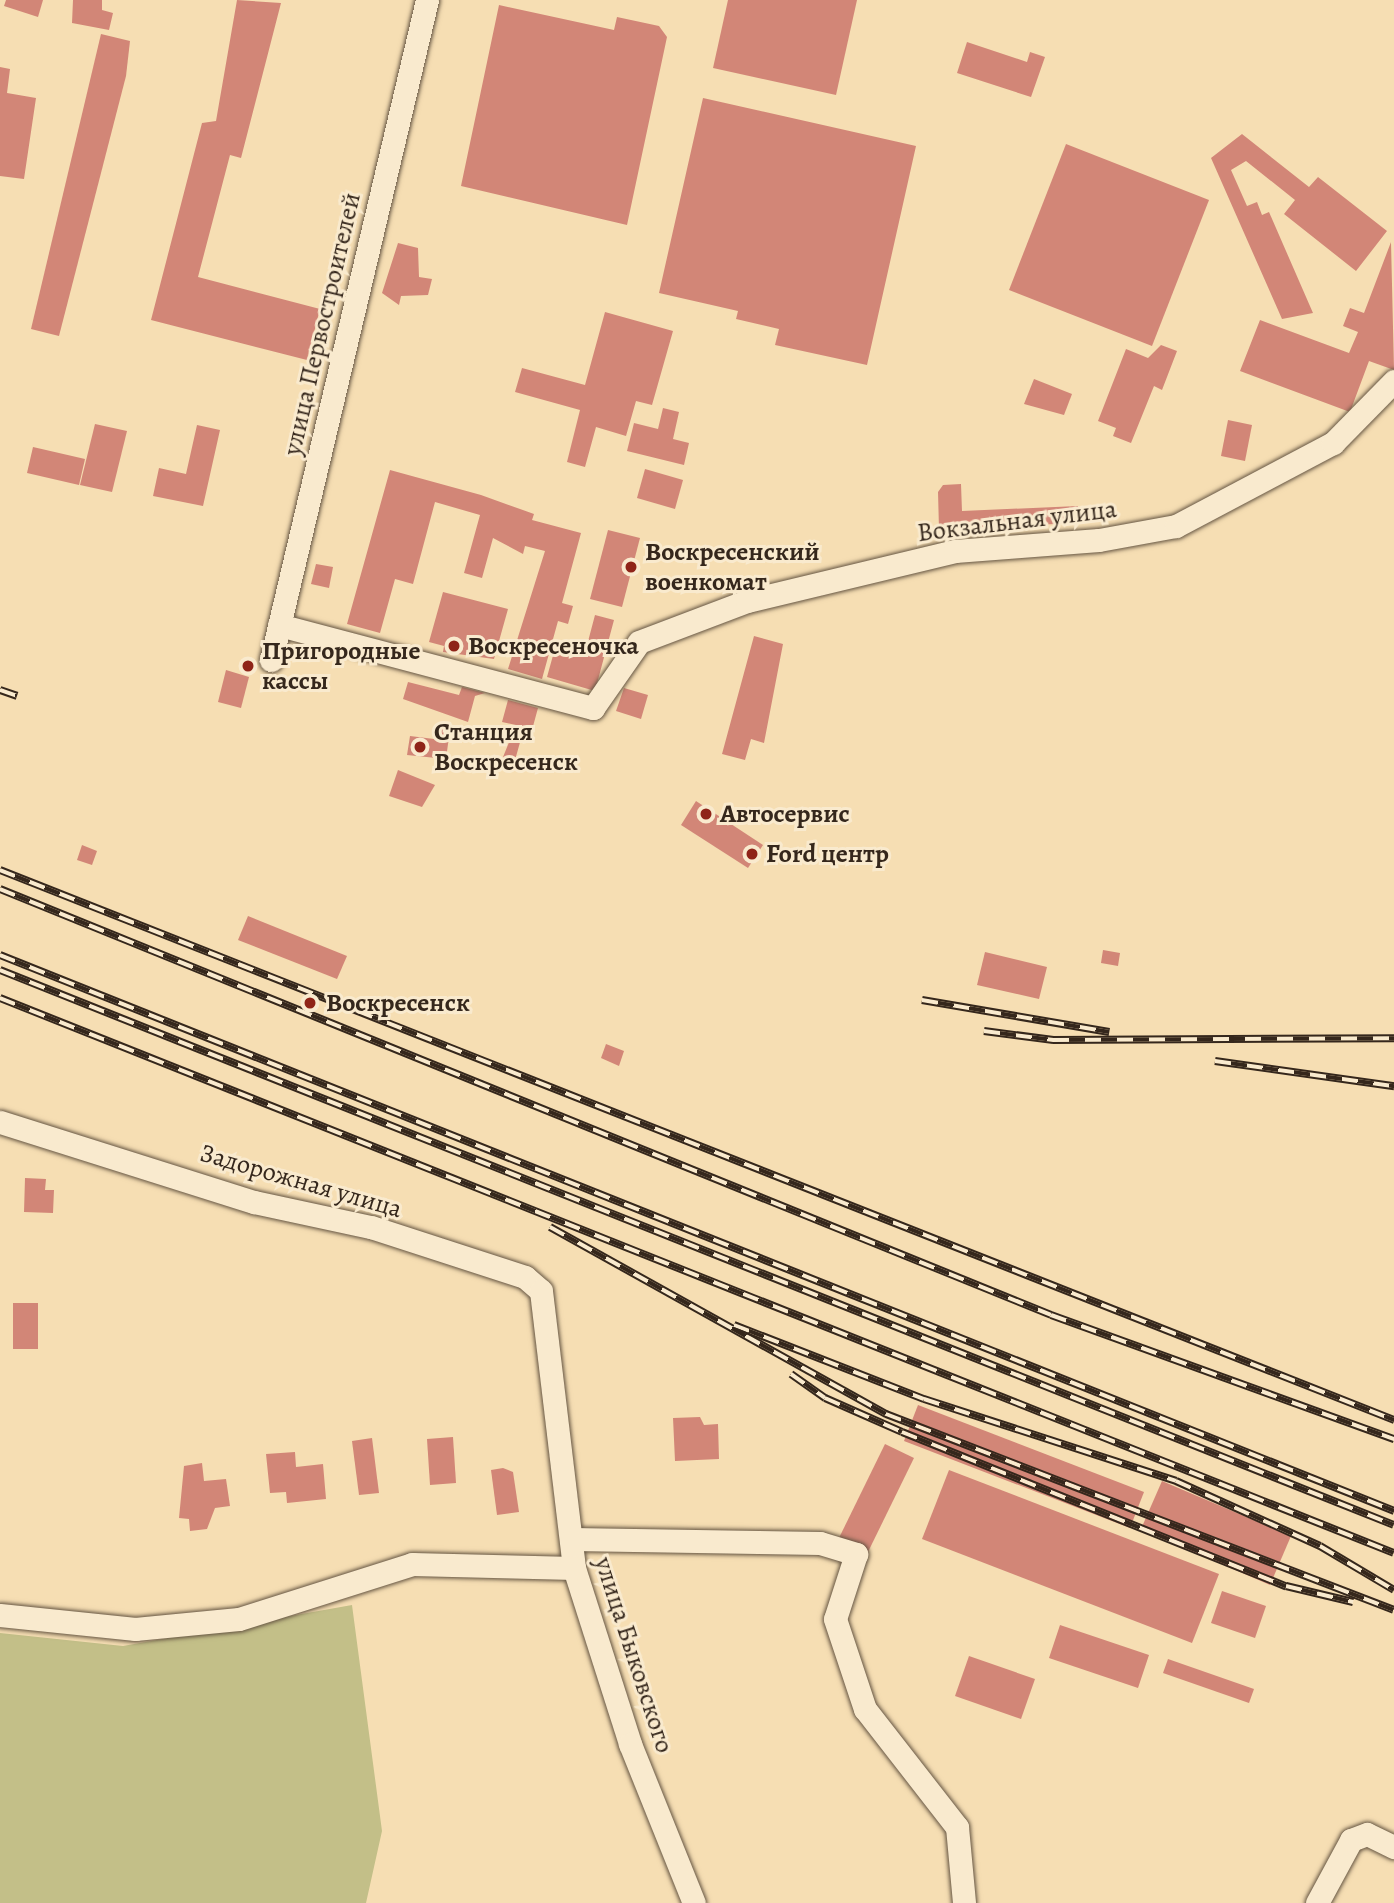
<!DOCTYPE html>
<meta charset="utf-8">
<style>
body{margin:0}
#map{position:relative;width:1394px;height:1903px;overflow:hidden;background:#f6deb3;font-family:Alegreya,serif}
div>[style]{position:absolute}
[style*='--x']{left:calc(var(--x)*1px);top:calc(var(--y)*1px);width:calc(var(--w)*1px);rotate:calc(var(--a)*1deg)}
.green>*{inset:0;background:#c3bf88}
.building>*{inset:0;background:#d28677}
.roads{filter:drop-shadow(0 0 2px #655542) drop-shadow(0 0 2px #655542)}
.minor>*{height:23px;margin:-11.5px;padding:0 11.5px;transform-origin:11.5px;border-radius:11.5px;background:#f9eace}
.rail>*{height:8px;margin-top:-4px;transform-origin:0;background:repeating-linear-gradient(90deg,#f9eace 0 16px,#35271c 0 32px);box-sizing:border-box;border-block:2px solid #35271c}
.dots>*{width:19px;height:19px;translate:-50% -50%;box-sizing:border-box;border:4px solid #f9eace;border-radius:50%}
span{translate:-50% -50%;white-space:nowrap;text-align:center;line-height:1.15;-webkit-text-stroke:6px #f9eace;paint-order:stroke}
.street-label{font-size:26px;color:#35271c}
.poi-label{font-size:26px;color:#35271c;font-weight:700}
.left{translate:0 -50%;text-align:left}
</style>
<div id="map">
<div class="green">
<div style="clip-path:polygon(352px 1605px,382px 1831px,366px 1903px,0 1903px,0 1633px,123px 1646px)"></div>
</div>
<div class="building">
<div style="clip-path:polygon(6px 0,43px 0,38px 17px,4px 6px)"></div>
<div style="clip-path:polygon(73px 0,102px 0,102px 10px,113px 13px,109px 30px,72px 23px)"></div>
<div style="clip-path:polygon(237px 0,281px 3px,241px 158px,230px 155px,198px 277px,320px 309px,307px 360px,151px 320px,202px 123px,216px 121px)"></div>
<div style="clip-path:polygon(728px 0,857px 0,836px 95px,713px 68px)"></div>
<div style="clip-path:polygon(499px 5px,614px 30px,617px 17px,659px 26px,667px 37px,627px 225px,461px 186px)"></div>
<div style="clip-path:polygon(101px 34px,130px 41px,126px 76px,59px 336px,31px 329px)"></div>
<div style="clip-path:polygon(967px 42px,1027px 62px,1030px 52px,1045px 57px,1031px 97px,957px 73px)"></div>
<div style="clip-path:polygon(0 67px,10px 69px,7px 93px,36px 98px,24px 179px,0 176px)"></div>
<div style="clip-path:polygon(703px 98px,916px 146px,867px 365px,775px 345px,779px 329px,736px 319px,738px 311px,659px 293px)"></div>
<div style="clip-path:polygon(1242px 134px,1309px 187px,1318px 177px,1387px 231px,1356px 271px,1284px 214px,1295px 200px,1246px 161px,1231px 170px,1247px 206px,1257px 202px,1262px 215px,1269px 212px,1313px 313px,1282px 319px,1211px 158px)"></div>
<div style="clip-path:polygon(1066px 144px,1209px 200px,1152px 346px,1009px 290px)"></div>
<div style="clip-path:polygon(1391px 242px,1394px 370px,1369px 361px,1350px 412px,1240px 371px,1260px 320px,1349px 353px,1358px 332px,1343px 326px,1350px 308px,1364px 313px)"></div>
<div style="clip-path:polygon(398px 243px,418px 248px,419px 277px,432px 279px,428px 295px,401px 296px,399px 305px,382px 293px)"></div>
<div style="clip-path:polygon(605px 312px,673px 331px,652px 405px,636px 401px,626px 436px,596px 427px,585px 467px,567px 462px,580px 410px,515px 392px,522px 368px,585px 385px)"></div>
<div style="clip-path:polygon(1161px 345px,1177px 351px,1162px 390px,1154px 386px,1131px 443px,1113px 436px,1116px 428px,1098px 421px,1126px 349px,1148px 358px)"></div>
<div style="clip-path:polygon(1034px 379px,1072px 394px,1064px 415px,1024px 404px)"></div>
<div style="clip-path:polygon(663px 408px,679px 412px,673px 439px,689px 443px,684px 465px,627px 451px,634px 423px,658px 429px)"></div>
<div style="clip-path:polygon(1228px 420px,1252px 425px,1245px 461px,1221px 456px)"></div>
<div style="clip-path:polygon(95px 424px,127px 431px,112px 492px,80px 485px)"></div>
<div style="clip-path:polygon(197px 425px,220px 430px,203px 506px,153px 496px,159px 468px,186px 474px)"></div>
<div style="clip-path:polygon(33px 447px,85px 459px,79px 485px,27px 473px)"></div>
<div style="clip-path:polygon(645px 469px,683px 480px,675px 509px,637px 498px)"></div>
<div style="clip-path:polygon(390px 470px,481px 495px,534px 514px,532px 520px,581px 533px,562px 603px,573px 606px,568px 624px,558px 621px,542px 679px,508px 669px,545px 551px,525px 546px,523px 554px,493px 538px,482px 578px,464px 573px,480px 515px,435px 502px,413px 584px,395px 579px,380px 633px,347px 624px)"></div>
<div style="clip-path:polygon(961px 484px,962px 511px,1078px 506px,1078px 523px,939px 529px,938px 492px,943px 485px)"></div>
<div style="clip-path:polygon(608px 530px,640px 538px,622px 607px,590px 599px)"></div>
<div style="clip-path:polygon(316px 564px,333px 567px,329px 588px,311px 584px)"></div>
<div style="clip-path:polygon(443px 592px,508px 609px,494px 659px,443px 652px,444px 646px,429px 642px)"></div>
<div style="clip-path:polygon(595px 615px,614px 620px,595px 691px,547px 677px,557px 641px,586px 649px)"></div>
<div style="clip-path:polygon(754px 636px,783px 644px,764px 743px,751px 739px,745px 760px,722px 754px)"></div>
<div style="clip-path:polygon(226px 670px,249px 677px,241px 708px,218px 702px)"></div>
<div style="clip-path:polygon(408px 682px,459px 695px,462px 687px,485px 693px,475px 696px,468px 722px,403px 699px)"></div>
<div style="clip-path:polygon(624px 688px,648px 695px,641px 719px,616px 711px)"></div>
<div style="clip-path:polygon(508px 700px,538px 708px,532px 730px,524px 728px,512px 771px,499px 767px,516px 725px,502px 722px)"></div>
<div style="clip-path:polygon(436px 728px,450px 729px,446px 759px,407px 755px,410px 736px,434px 739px)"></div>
<div style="clip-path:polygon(398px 770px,435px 785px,422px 807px,389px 796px)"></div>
<div style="clip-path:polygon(696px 801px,763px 845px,748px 868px,681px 825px)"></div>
<div style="clip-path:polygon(82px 845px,97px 851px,92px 865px,77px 860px)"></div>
<div style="clip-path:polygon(248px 916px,347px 956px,337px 979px,238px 940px)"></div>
<div style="clip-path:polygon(1103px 950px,1120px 953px,1118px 966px,1101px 963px)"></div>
<div style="clip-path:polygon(985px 952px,1047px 967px,1039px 999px,977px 985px)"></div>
<div style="clip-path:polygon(606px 1044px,624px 1051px,619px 1066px,601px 1058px)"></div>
<div style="clip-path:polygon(25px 1178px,46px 1179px,45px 1190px,54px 1190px,53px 1213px,24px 1212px)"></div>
<div style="clip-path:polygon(13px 1303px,38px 1303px,38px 1349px,13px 1349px)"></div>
<div style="clip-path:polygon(918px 1405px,1144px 1492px,1130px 1528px,904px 1441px)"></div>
<div style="clip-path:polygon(700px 1417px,704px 1425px,718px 1424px,719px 1459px,675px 1461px,673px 1418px)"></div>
<div style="clip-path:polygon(453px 1437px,456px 1483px,430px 1485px,427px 1439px)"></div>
<div style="clip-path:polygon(372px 1438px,379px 1493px,359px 1495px,352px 1441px)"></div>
<div style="clip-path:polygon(885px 1444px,914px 1458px,867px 1554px,838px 1540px)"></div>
<div style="clip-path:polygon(295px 1452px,296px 1467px,323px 1464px,326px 1499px,287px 1503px,286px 1492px,270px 1493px,266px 1454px)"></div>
<div style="clip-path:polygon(202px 1463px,204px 1481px,226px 1479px,230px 1506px,215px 1508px,207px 1529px,190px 1531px,189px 1519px,179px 1518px,184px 1466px)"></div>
<div style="clip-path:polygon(503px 1468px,513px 1472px,519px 1512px,497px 1515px,491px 1470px)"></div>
<div style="clip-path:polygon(949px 1470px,1219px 1574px,1192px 1643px,922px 1539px)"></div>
<div style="clip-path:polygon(1162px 1481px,1291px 1536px,1270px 1585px,1141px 1529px)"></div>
<div style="clip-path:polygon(1222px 1591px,1266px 1606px,1255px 1638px,1211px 1623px)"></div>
<div style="clip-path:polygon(1060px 1625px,1149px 1655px,1138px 1688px,1049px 1658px)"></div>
<div style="clip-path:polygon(969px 1656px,1035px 1679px,1021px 1719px,955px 1696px)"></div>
<div style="clip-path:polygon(1168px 1659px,1254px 1689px,1249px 1703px,1163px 1673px)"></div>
</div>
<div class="roads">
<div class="minor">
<div style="--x:279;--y:625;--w:325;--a:14.8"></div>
<div style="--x:593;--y:708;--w:80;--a:-55.1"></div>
<div style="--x:639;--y:642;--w:116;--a:-20.8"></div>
<div style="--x:747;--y:601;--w:214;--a:-13.5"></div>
<div style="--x:955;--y:551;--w:144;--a:-4.4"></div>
<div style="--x:1099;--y:540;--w:78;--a:-10.3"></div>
<div style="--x:1176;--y:526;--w:178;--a:-27.9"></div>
<div style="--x:1333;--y:443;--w:87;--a:-45.5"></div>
<div style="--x:271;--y:660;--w:678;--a:-76.7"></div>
<div style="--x:0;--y:1122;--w:266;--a:17.5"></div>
<div style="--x:254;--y:1202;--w:120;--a:12.1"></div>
<div style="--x:371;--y:1227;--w:162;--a:18"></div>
<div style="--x:525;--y:1277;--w:21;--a:41"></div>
<div style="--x:541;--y:1291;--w:279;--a:83.2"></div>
<div style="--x:574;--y:1568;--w:185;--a:72.3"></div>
<div style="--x:630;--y:1744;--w:171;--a:68.1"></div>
<div style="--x:572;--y:1539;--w:248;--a:0.9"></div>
<div style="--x:820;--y:1543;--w:38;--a:17"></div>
<div style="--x:856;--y:1554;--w:68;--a:107.9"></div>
<div style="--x:835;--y:1619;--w:95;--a:71.6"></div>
<div style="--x:865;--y:1709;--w:150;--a:52.1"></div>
<div style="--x:957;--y:1827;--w:76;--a:84.7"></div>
<div style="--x:0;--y:1615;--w:136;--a:5.9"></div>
<div style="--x:135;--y:1629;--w:104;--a:-5.5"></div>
<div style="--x:239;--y:1619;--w:182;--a:-17.6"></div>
<div style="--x:412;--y:1564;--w:162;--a:1.4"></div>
<div style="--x:1317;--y:1903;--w:72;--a:-61.6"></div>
<div style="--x:1351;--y:1840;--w:17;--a:-21"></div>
<div style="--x:1367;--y:1834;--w:30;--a:26"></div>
</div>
</div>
<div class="rail">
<div style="--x:0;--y:690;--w:18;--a:19"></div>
<div style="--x:0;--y:870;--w:1499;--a:21.53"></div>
<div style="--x:0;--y:889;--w:1134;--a:22.06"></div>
<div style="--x:1051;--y:1315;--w:365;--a:19.9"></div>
<div style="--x:0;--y:955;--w:1501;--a:21.74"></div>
<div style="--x:0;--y:970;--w:1500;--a:21.71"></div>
<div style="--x:0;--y:998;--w:1500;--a:21.71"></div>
<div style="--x:922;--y:1000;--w:190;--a:9.7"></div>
<div style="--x:984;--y:1031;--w:70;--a:7.4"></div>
<div style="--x:1053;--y:1040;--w:341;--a:-0.3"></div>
<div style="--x:1215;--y:1061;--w:181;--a:8"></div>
<div style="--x:550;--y:1227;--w:385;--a:29.1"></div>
<div style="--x:886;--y:1414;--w:544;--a:21.1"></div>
<div style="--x:734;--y:1325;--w:204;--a:21.3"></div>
<div style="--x:924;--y:1399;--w:265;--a:18"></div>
<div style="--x:1176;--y:1481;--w:158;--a:24.3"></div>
<div style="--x:1320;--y:1546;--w:86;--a:30.7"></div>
<div style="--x:791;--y:1374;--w:42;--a:35.2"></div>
<div style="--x:825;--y:1398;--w:84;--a:23.8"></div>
<div style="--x:902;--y:1432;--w:414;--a:21.9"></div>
<div style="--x:1286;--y:1586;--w:69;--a:13.4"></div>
</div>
<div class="dots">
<div style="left:631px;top:567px;background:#8f2418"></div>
<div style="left:454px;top:646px;background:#8f2418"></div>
<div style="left:248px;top:666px;background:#8f2418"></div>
<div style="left:420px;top:747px;background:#8f2418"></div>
<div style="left:706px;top:814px;background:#8f2418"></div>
<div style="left:752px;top:854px;background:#8f2418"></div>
<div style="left:310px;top:1003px;background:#8f2418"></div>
</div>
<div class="street-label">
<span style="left:322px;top:324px;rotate:-77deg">улица Первостроителей</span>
<span style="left:1017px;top:521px;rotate:-7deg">Вокзальная улица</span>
<span style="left:301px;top:1181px;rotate:16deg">Задорожная улица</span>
<span style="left:634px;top:1655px;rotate:72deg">улица Быковского</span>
</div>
<div class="poi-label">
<span class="left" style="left:645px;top:567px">Воскресенский<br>военкомат</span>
<span class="left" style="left:468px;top:646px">Воскресеночка</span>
<span class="left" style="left:262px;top:666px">Пригородные<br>кассы</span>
<span class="left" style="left:434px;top:747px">Станция<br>Воскресенск</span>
<span class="left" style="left:720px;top:814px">Автосервис</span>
<span class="left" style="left:766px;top:854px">Ford центр</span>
<span class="left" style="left:326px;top:1003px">Воскресенск</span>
</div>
</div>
